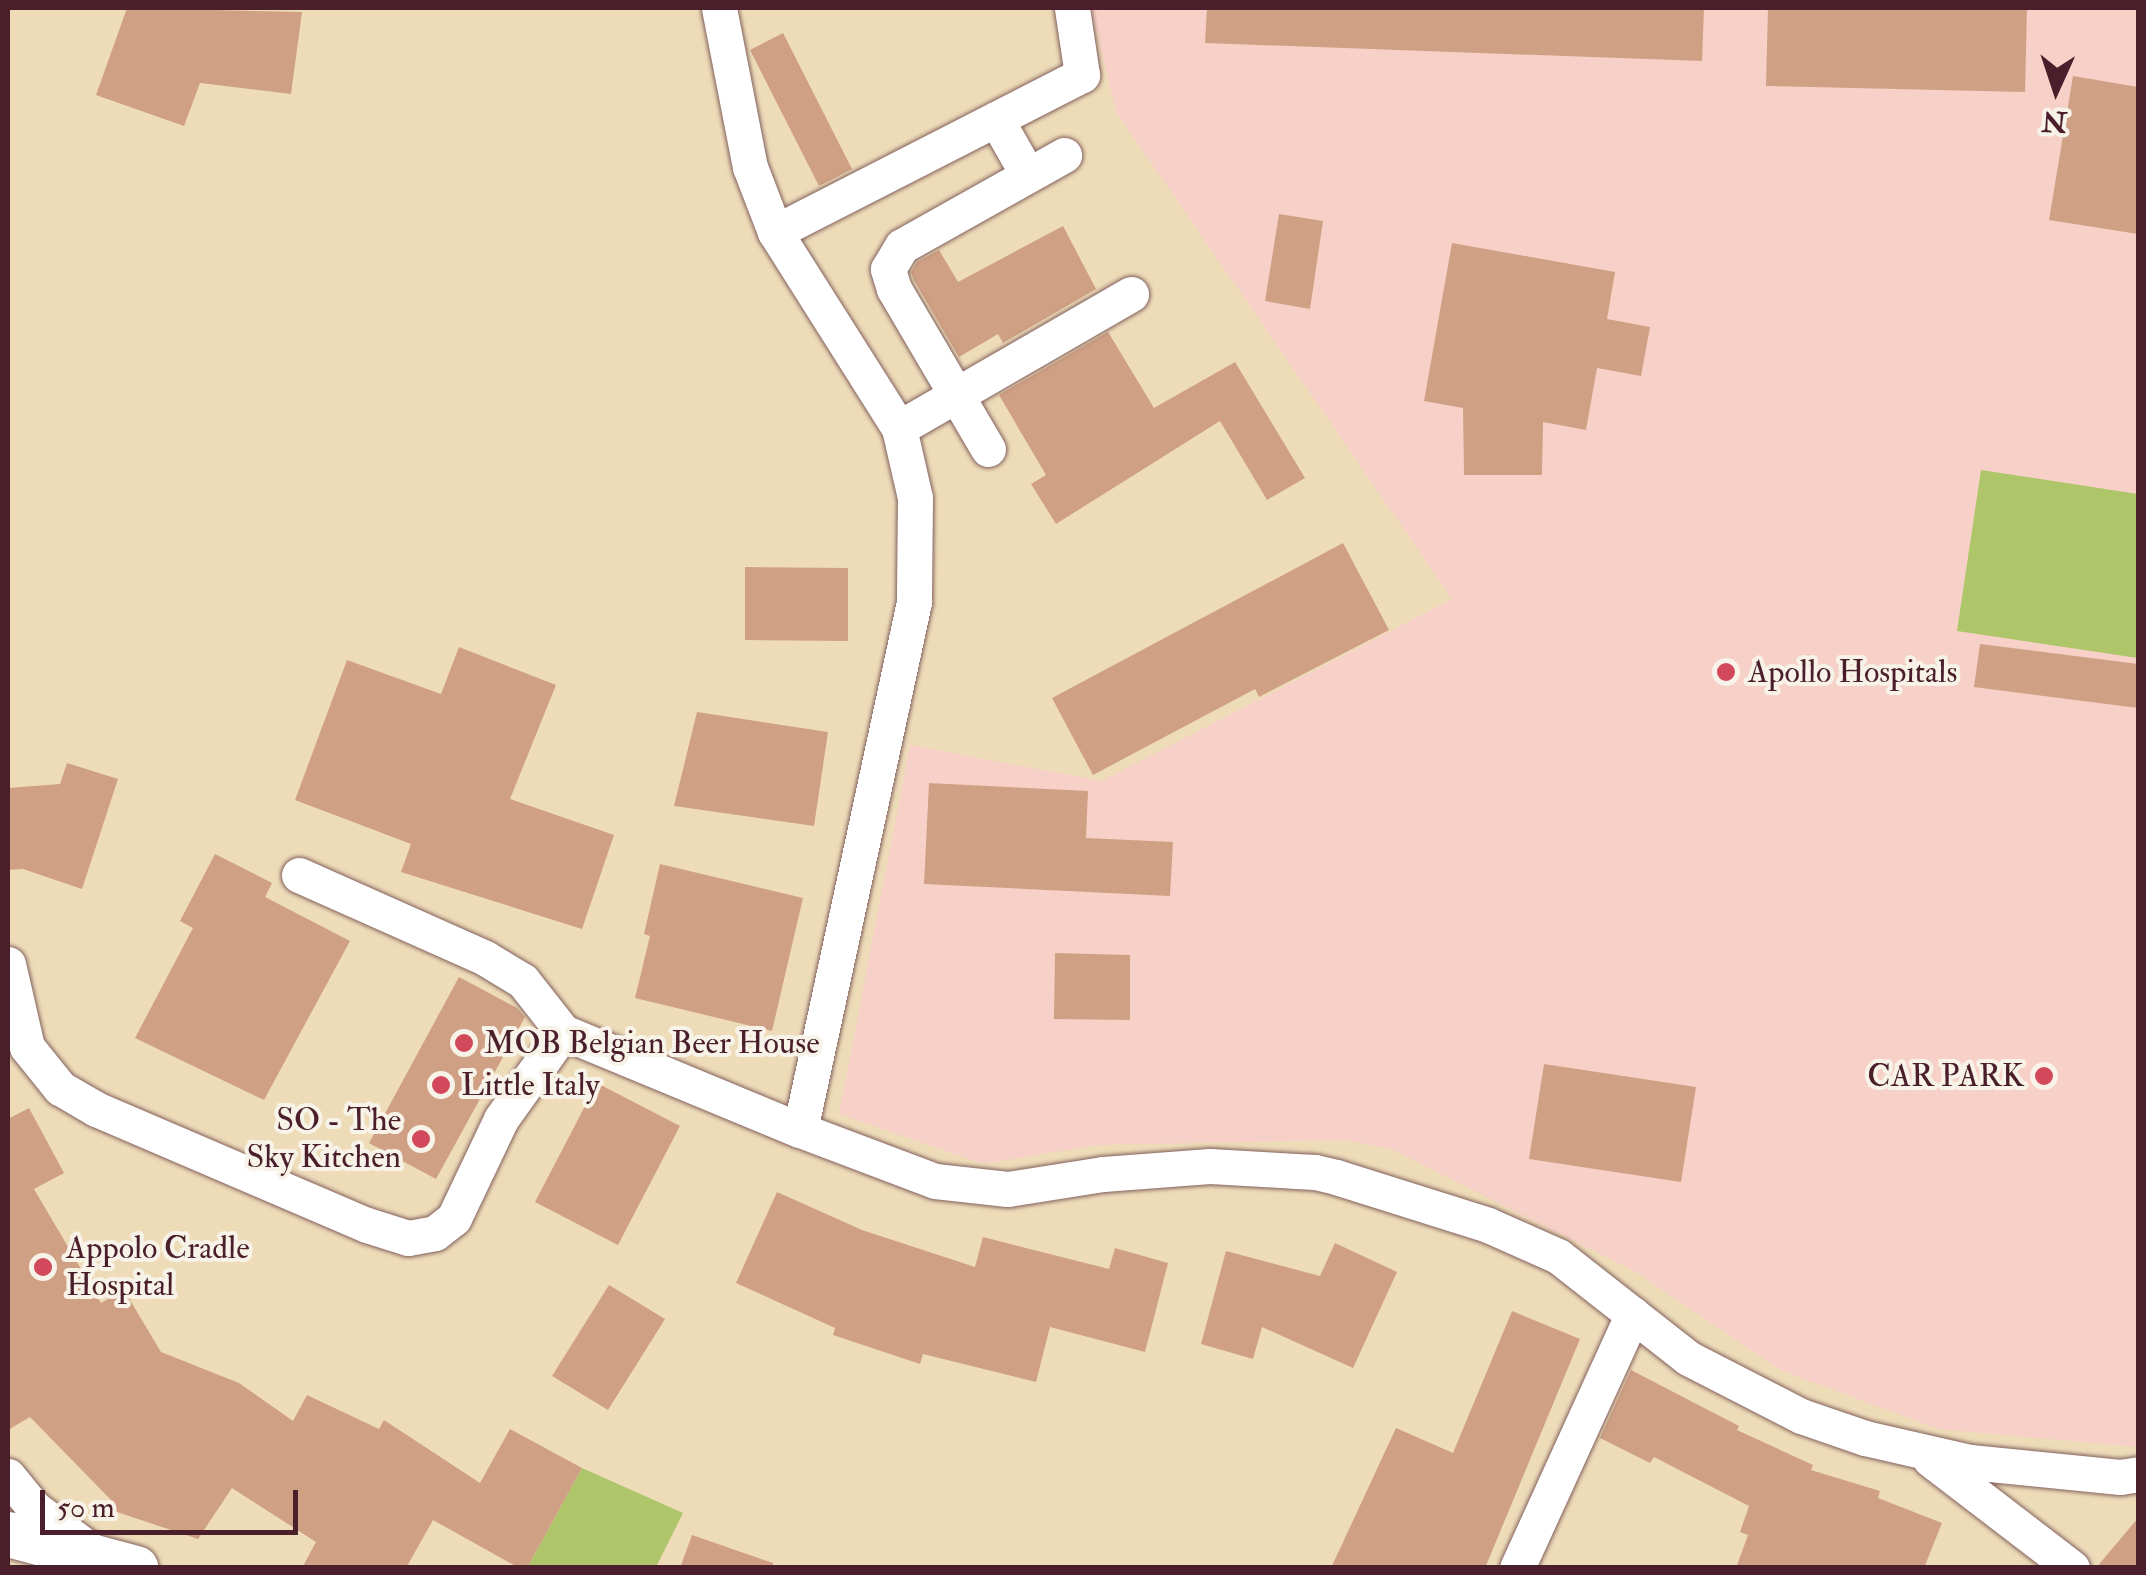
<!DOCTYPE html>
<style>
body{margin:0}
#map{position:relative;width:2146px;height:1575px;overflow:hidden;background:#eedcb9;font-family:"IM FELL Double Pica",serif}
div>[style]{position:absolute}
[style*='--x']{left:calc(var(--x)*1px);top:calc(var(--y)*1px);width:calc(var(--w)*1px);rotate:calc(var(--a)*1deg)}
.built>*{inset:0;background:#f7d1c7}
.green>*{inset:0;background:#aec56a}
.building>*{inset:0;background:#cfa084}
.roads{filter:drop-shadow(0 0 2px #83615d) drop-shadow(0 0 2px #83615d)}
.minor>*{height:35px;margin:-17.5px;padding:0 17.5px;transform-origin:17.5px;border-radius:17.5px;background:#fff}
.major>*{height:45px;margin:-22.5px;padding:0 22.5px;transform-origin:22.5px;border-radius:22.5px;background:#fff}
.dots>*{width:28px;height:28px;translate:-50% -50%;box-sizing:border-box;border:5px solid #f7f3e8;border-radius:50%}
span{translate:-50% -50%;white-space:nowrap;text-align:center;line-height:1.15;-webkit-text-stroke:8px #f7f3e8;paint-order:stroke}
.poi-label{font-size:32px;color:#4a1f2b}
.left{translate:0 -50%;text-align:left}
.right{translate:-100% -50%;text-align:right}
.frame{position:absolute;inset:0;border:10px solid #4a1f2b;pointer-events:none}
.north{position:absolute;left:2006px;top:40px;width:100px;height:100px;-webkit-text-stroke:8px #f7f3e8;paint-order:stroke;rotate:183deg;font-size:28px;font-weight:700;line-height:40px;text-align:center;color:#4a1f2b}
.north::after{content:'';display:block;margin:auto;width:35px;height:45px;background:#4a1f2b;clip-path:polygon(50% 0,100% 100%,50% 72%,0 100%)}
.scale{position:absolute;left:40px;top:1490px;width:258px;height:45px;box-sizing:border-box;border:5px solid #4a1f2b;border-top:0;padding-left:12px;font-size:30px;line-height:35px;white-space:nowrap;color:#4a1f2b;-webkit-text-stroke:8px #f7f3e8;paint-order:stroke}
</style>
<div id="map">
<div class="built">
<div style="clip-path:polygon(1091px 8px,2138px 8px,2138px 1447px,1938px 1429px,1780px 1370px,1636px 1272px,1391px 1149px,1347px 1140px,1098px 1145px,983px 1164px,839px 1114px,910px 745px,1102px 781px,1452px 599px,1116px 112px)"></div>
</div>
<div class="green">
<div style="clip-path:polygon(1981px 470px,2138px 494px,2138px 658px,1957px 631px)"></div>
<div style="clip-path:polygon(582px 1468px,683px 1513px,656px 1567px,527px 1568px)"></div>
</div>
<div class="building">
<div style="clip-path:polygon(127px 8px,302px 12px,291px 94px,200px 83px,184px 126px,96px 95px)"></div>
<div style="clip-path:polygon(1207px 8px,1704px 8px,1702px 61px,1205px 43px)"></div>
<div style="clip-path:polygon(1768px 8px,2027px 8px,2025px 92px,1766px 86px)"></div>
<div style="clip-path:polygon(783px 33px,852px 169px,819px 186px,750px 50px)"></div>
<div style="clip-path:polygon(2073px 76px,2138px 87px,2138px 234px,2049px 220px)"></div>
<div style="clip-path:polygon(1279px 214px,1323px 221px,1310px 309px,1265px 301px)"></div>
<div style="clip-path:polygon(1063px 226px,1096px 289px,1003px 343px,998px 334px,959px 357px,914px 280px,911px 272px,917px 262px,939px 250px,958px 282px)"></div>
<div style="clip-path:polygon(1452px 243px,1615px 272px,1607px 319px,1650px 327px,1641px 376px,1597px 368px,1586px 430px,1543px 422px,1542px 475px,1464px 475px,1463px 408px,1424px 401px)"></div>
<div style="clip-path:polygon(1108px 332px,1154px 408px,1235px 362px,1305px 478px,1267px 500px,1220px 421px,1056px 524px,1031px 484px,1046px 475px,999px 395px)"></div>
<div style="clip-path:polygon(1343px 543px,1389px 630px,1259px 697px,1255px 689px,1093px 775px,1052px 698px)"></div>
<div style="clip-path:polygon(745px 567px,848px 568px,848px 641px,745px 640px)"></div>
<div style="clip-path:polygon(1980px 644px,2138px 664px,2138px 708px,1974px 687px)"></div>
<div style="clip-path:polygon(459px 647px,556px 685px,510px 799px,614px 835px,582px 929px,401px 872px,411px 844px,295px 800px,347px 660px,441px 694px)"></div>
<div style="clip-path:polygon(697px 712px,828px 732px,814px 826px,674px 806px)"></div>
<div style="clip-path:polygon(67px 763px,118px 779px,82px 889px,23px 869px,8px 870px,8px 788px,60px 784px)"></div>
<div style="clip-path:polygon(929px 783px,1088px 791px,1086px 838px,1173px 842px,1170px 896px,924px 884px)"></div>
<div style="clip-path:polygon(215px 854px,272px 883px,265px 897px,350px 941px,264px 1100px,135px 1038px,193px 928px,180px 921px)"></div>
<div style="clip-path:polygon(660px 864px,803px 898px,772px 1031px,635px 998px,650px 936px,644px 934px)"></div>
<div style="clip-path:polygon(1055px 953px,1130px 955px,1130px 1020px,1054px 1019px)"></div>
<div style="clip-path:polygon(459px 977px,517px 1008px,525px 1017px,436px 1179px,369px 1143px)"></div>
<div style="clip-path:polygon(1544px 1064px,1696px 1087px,1681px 1182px,1529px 1159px)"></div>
<div style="clip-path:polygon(597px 1083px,680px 1126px,618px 1245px,535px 1202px)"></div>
<div style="clip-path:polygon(29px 1108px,64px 1173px,34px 1189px,101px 1303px,124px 1290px,161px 1352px,239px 1383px,293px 1421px,307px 1395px,379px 1429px,384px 1420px,480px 1483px,510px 1429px,582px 1468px,527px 1568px,519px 1568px,433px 1520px,406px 1568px,302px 1568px,316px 1542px,232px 1488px,198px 1539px,105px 1508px,112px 1501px,30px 1417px,8px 1430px,8px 1119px)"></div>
<div style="clip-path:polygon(777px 1192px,862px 1230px,975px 1267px,983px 1237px,1109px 1269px,1115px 1248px,1168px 1263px,1145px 1352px,1050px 1327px,1036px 1382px,923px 1354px,920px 1364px,833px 1335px,835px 1328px,736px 1283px)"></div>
<div style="clip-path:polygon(1335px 1243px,1397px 1272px,1353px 1368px,1262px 1327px,1253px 1359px,1201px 1344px,1226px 1251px,1320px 1276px)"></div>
<div style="clip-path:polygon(609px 1285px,665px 1319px,608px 1410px,552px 1376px)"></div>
<div style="clip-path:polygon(1512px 1311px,1580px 1339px,1485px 1568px,1331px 1568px,1396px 1428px,1453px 1453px)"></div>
<div style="clip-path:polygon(1631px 1370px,1739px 1426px,1737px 1430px,1813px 1465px,1811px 1470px,1880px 1491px,1878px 1498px,1942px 1523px,1924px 1568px,1736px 1568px,1748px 1535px,1740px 1532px,1749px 1506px,1654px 1457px,1650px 1463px,1600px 1438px)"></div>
<div style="clip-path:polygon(2138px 1518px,2138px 1568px,2096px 1568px)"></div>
<div style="clip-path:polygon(692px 1535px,773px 1563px,773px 1568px,680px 1568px)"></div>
</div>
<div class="roads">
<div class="minor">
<div style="--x:719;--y:8;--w:162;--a:79"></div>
<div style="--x:750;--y:167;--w:70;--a:69"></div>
<div style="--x:775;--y:232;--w:232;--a:57.7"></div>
<div style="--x:899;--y:428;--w:72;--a:77.1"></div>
<div style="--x:915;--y:498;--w:104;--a:90.6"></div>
<div style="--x:914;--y:602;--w:540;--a:102.18"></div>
<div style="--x:996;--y:119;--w:64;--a:60.3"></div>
<div style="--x:775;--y:232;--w:345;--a:-27.1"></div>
<div style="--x:1082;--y:75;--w:68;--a:-98.5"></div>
<div style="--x:899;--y:428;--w:268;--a:-30"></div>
<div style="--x:988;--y:449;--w:186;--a:-120.4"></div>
<div style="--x:894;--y:289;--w:21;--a:-107"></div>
<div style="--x:888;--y:269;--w:27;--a:-59"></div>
<div style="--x:902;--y:246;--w:186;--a:-29.3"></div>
<div style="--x:299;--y:875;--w:204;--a:24"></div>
<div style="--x:485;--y:958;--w:44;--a:31.2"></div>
<div style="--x:523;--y:981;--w:65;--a:51.9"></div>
<div style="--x:8;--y:964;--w:85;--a:77.1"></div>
<div style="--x:27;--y:1047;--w:53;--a:51.2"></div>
<div style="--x:60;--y:1088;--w:42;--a:30.3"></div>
<div style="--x:96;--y:1109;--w:295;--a:23.2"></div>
<div style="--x:367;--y:1225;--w:43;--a:17.6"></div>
<div style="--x:408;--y:1238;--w:27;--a:-10"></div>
<div style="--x:435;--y:1233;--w:24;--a:-38"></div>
<div style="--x:454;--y:1218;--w:110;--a:-64.6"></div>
<div style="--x:501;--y:1119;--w:107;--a:-54.5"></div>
<div style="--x:563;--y:1032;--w:256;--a:22.5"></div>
<div style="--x:800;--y:1130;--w:144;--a:20.7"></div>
<div style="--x:935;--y:1181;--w:73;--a:6.3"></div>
<div style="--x:1008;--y:1189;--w:96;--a:-9"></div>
<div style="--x:1103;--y:1174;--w:107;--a:-4.3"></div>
<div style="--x:1210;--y:1166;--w:105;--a:3.3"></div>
<div style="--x:1315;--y:1172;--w:22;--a:13"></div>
<div style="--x:1336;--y:1177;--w:159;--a:17.5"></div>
<div style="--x:1488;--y:1225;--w:77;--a:23.9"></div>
<div style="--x:1558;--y:1256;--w:165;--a:38.1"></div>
<div style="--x:1688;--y:1358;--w:127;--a:27.2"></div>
<div style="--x:1801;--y:1416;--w:68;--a:19"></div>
<div style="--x:1865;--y:1438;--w:108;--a:12.9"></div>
<div style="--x:1970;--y:1462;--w:151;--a:5.7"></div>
<div style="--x:2120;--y:1477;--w:18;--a:-9"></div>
<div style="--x:1930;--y:1459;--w:179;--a:37.5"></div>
<div style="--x:8;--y:1476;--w:41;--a:50.9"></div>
<div style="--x:34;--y:1508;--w:72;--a:36.6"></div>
<div style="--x:1517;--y:1568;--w:279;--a:-65.5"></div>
</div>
<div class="major">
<div style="--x:8;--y:1534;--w:132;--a:14.9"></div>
</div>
</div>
<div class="dots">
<div style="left:1726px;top:672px;background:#d1495b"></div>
<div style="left:464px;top:1043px;background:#d1495b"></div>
<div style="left:2044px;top:1076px;background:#d1495b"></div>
<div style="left:441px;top:1085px;background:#d1495b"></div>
<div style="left:421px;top:1139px;background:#d1495b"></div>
<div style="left:43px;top:1267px;background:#d1495b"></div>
</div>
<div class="poi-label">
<span class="left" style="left:1748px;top:672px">Apollo Hospitals</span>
<span class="left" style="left:484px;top:1043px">MOB Belgian Beer House</span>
<span class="right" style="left:2024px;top:1076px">CAR PARK</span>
<span class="left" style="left:461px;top:1085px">Little Italy</span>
<span class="right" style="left:401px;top:1139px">SO - The<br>Sky Kitchen</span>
<span class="left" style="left:66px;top:1267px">Appolo Cradle<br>Hospital</span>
</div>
<div class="frame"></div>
<div class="north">N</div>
<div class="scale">50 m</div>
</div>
